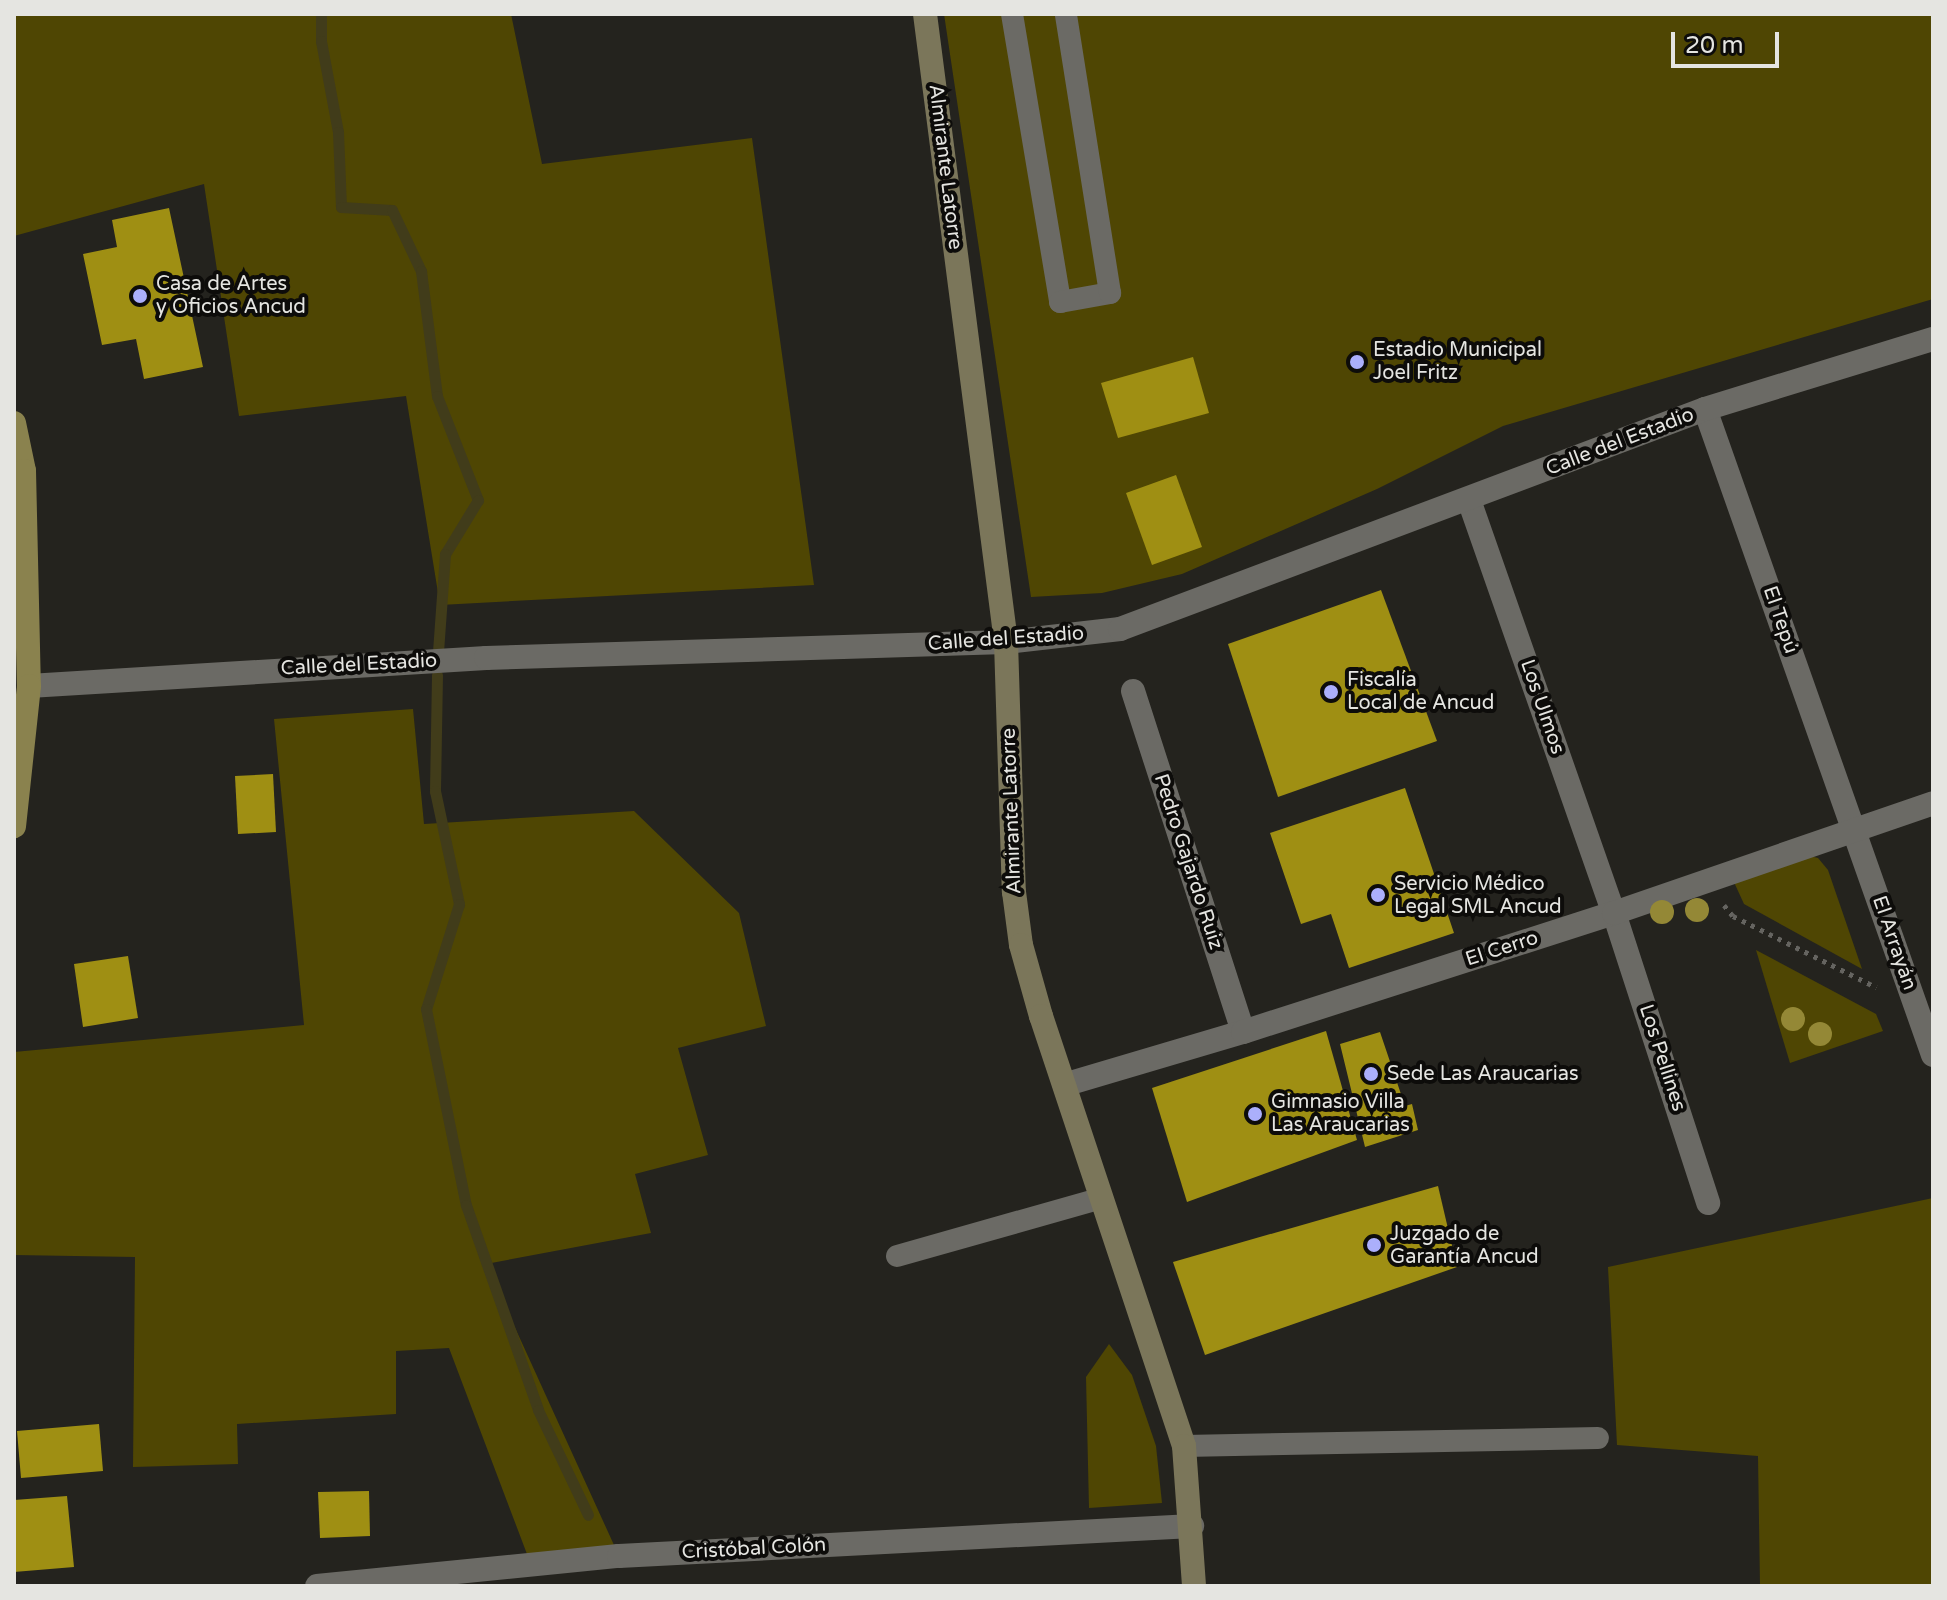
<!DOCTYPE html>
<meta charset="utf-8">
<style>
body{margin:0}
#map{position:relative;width:1947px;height:1600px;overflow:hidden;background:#24231e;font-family:"Varela Round",sans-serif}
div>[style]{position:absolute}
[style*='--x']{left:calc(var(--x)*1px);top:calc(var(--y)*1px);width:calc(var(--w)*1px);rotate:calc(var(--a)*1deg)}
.green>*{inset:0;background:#4f4603}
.stream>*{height:11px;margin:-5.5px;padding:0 5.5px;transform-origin:5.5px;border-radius:5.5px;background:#413c1a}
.building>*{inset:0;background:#9f8f13}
.path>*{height:5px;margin-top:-2.5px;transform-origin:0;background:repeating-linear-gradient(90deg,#656460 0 4px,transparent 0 10px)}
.service>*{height:22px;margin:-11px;padding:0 11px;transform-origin:11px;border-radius:11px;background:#6b6a65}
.minor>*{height:24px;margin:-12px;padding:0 12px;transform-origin:12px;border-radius:12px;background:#6b6a65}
.secondary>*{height:24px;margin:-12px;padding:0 12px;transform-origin:12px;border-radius:12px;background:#7b765a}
.primary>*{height:24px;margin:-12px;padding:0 12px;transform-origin:12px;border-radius:12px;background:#8a824e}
.trees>*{width:24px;height:24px;margin:-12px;border-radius:50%;background:#948836}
.dots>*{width:22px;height:22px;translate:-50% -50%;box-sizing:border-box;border:4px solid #0d0c0a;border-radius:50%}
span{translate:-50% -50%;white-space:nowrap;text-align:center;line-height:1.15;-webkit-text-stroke:8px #0d0c0a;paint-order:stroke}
.street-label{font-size:20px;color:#e5e5e1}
.poi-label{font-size:20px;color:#e5e5e1}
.left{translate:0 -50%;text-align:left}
.frame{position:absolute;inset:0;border:16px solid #e5e5e1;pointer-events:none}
.scale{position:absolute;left:1671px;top:32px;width:108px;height:36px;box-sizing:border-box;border:4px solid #e5e5e1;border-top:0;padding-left:10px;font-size:24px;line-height:28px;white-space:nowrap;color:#e5e5e1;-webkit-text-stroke:6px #0d0c0a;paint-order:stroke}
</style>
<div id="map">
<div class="green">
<div style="clip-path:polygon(14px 14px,511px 14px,542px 164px,752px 138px,814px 585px,440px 605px,406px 396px,239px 416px,204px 184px,14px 236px)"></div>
<div style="clip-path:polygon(944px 14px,1933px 14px,1933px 299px,1503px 426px,1377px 489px,1182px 574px,1102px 593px,1031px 597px)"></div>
<div style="clip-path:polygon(413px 709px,424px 824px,634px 811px,739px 913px,766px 1026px,678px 1048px,708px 1155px,635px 1174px,651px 1233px,486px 1264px,619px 1556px,530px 1562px,449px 1348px,396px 1351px,396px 1414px,237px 1424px,238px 1464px,133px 1467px,135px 1257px,14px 1255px,14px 1052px,304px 1025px,274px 719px)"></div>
<div style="clip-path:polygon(1801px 854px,1818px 858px,1828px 870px,1862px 969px,1744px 904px,1733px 880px)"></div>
<div style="clip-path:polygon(1756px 950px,1876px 1014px,1883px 1031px,1790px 1063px)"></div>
<div style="clip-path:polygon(1933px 1198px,1933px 1586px,1760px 1586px,1758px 1456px,1617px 1445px,1608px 1267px)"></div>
<div style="clip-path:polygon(1109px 1344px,1132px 1375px,1156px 1446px,1162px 1503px,1089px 1508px,1086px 1377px)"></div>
</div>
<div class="stream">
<div style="--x:321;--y:14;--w:27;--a:90"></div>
<div style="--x:321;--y:41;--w:93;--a:79.4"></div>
<div style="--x:338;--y:132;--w:75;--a:87.7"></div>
<div style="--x:341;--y:207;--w:51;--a:3.4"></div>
<div style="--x:392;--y:210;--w:68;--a:64.6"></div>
<div style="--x:421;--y:271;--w:126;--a:82.7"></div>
<div style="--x:437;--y:396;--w:112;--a:68.5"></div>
<div style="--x:478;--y:500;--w:63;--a:121.4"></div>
<div style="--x:445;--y:554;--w:97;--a:94.1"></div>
<div style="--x:437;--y:675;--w:116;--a:91"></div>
<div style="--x:435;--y:791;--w:116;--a:78"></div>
<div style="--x:459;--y:904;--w:110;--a:107.4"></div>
<div style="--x:426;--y:1009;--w:200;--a:78.5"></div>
<div style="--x:466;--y:1205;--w:217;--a:70.6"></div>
<div style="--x:538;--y:1410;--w:116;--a:64.5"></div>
</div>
<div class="building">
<div style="clip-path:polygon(169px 208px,203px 367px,144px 379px,136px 339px,102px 345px,83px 254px,117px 247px,112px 220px)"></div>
<div style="clip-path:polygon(1193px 357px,1209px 413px,1118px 438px,1101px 383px)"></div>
<div style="clip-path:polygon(1176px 475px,1202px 547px,1152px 565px,1126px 493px)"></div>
<div style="clip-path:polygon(1381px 590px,1437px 741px,1278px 797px,1228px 644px)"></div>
<div style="clip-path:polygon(273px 774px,276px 832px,238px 834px,235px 776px)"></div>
<div style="clip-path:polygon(1405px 788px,1454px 933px,1349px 968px,1331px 914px,1301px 924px,1270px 833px)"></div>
<div style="clip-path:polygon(128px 956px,138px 1018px,83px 1027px,74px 964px)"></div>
<div style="clip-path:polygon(1326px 1031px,1357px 1140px,1187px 1202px,1152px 1088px)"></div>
<div style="clip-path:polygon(1380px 1032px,1405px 1106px,1412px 1104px,1418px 1130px,1365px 1147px,1340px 1044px)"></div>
<div style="clip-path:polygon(1438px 1186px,1457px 1267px,1205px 1355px,1173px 1262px)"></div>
<div style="clip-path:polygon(99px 1424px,103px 1471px,21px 1478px,17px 1431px)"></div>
<div style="clip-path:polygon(369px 1491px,370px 1536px,320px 1538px,318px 1492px)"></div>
<div style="clip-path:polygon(67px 1496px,74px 1567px,14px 1572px,14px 1500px)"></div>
</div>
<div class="path">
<div style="--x:1724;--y:905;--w:14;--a:51"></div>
<div style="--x:1733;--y:916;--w:160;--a:26.4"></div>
</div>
<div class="service">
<div style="--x:1012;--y:14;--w:292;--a:80.5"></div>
<div style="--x:1060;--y:302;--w:51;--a:-10.2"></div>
<div style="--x:1110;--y:293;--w:282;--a:-99"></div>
<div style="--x:897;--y:1256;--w:213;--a:-15.8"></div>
<div style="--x:1184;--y:1446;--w:414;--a:-1.1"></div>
</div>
<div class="minor">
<div style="--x:1705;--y:409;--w:685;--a:70.56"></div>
<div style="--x:1469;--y:500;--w:438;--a:70.7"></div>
<div style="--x:1614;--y:913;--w:305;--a:72"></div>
<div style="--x:29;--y:686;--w:458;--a:-3.5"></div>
<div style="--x:486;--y:658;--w:520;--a:-1.76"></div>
<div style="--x:1006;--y:642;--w:115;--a:-6.5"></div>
<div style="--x:1120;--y:629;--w:625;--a:-20.61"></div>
<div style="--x:1705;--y:409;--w:239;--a:-17.1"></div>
<div style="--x:1133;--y:691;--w:358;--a:72.1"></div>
<div style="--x:1067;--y:1084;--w:184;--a:-16.5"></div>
<div style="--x:1243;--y:1032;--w:390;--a:-17.8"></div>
<div style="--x:1614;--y:913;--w:337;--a:-19"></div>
<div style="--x:317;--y:1586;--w:303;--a:-5.7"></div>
<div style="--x:619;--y:1556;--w:574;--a:-3"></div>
</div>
<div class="secondary">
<div style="--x:925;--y:14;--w:633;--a:82.65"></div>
<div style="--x:1006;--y:642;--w:250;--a:88.2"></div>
<div style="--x:1014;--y:892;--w:53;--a:82.5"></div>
<div style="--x:1021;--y:945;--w:74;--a:74.3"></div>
<div style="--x:1041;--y:1016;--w:453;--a:71.6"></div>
<div style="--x:1184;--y:1446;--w:140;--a:85.9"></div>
</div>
<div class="primary">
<div style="--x:14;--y:423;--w:49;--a:78.2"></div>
<div style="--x:24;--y:471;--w:215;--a:88.7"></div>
<div style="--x:29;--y:686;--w:141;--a:96.1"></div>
</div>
<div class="trees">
<div style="left:1697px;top:910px"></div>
<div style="left:1662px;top:912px"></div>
<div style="left:1793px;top:1019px"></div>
<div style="left:1820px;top:1034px"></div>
</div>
<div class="dots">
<div style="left:140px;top:296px;background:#abaffb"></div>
<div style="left:1357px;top:362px;background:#abaffb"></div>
<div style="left:1331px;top:692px;background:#abaffb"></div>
<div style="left:1378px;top:895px;background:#abaffb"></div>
<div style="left:1371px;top:1074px;background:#abaffb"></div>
<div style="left:1255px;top:1114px;background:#abaffb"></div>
<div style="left:1374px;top:1245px;background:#abaffb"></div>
</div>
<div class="street-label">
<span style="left:945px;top:167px;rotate:83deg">Almirante Latorre</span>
<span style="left:1620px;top:442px;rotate:-21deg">Calle del Estadio</span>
<span style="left:1780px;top:620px;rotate:71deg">El Tepú</span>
<span style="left:1006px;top:639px;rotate:-4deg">Calle del Estadio</span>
<span style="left:359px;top:665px;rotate:-3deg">Calle del Estadio</span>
<span style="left:1542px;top:707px;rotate:71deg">Los Ulmos</span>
<span style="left:1012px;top:811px;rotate:-92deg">Almirante Latorre</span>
<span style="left:1188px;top:862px;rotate:72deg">Pedro Gajardo Ruiz</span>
<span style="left:1894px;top:943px;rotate:71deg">El Arrayán</span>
<span style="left:1502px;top:949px;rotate:-18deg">El Cerro</span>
<span style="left:1662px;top:1058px;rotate:72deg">Los Pellines</span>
<span style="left:754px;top:1549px;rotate:-3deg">Cristóbal Colón</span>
</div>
<div class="poi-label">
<span class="left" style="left:156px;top:296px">Casa de Artes<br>y Oficios Ancud</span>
<span class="left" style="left:1373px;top:362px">Estadio Municipal<br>Joel Fritz</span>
<span class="left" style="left:1347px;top:692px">Fiscalía<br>Local de Ancud</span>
<span class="left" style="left:1394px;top:896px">Servicio Médico<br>Legal SML Ancud</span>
<span class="left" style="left:1387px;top:1074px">Sede Las Araucarias</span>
<span class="left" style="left:1271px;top:1114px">Gimnasio Villa<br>Las Araucarias</span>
<span class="left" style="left:1390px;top:1246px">Juzgado de<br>Garantía Ancud</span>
</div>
<div class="frame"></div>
<div class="scale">20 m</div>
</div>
